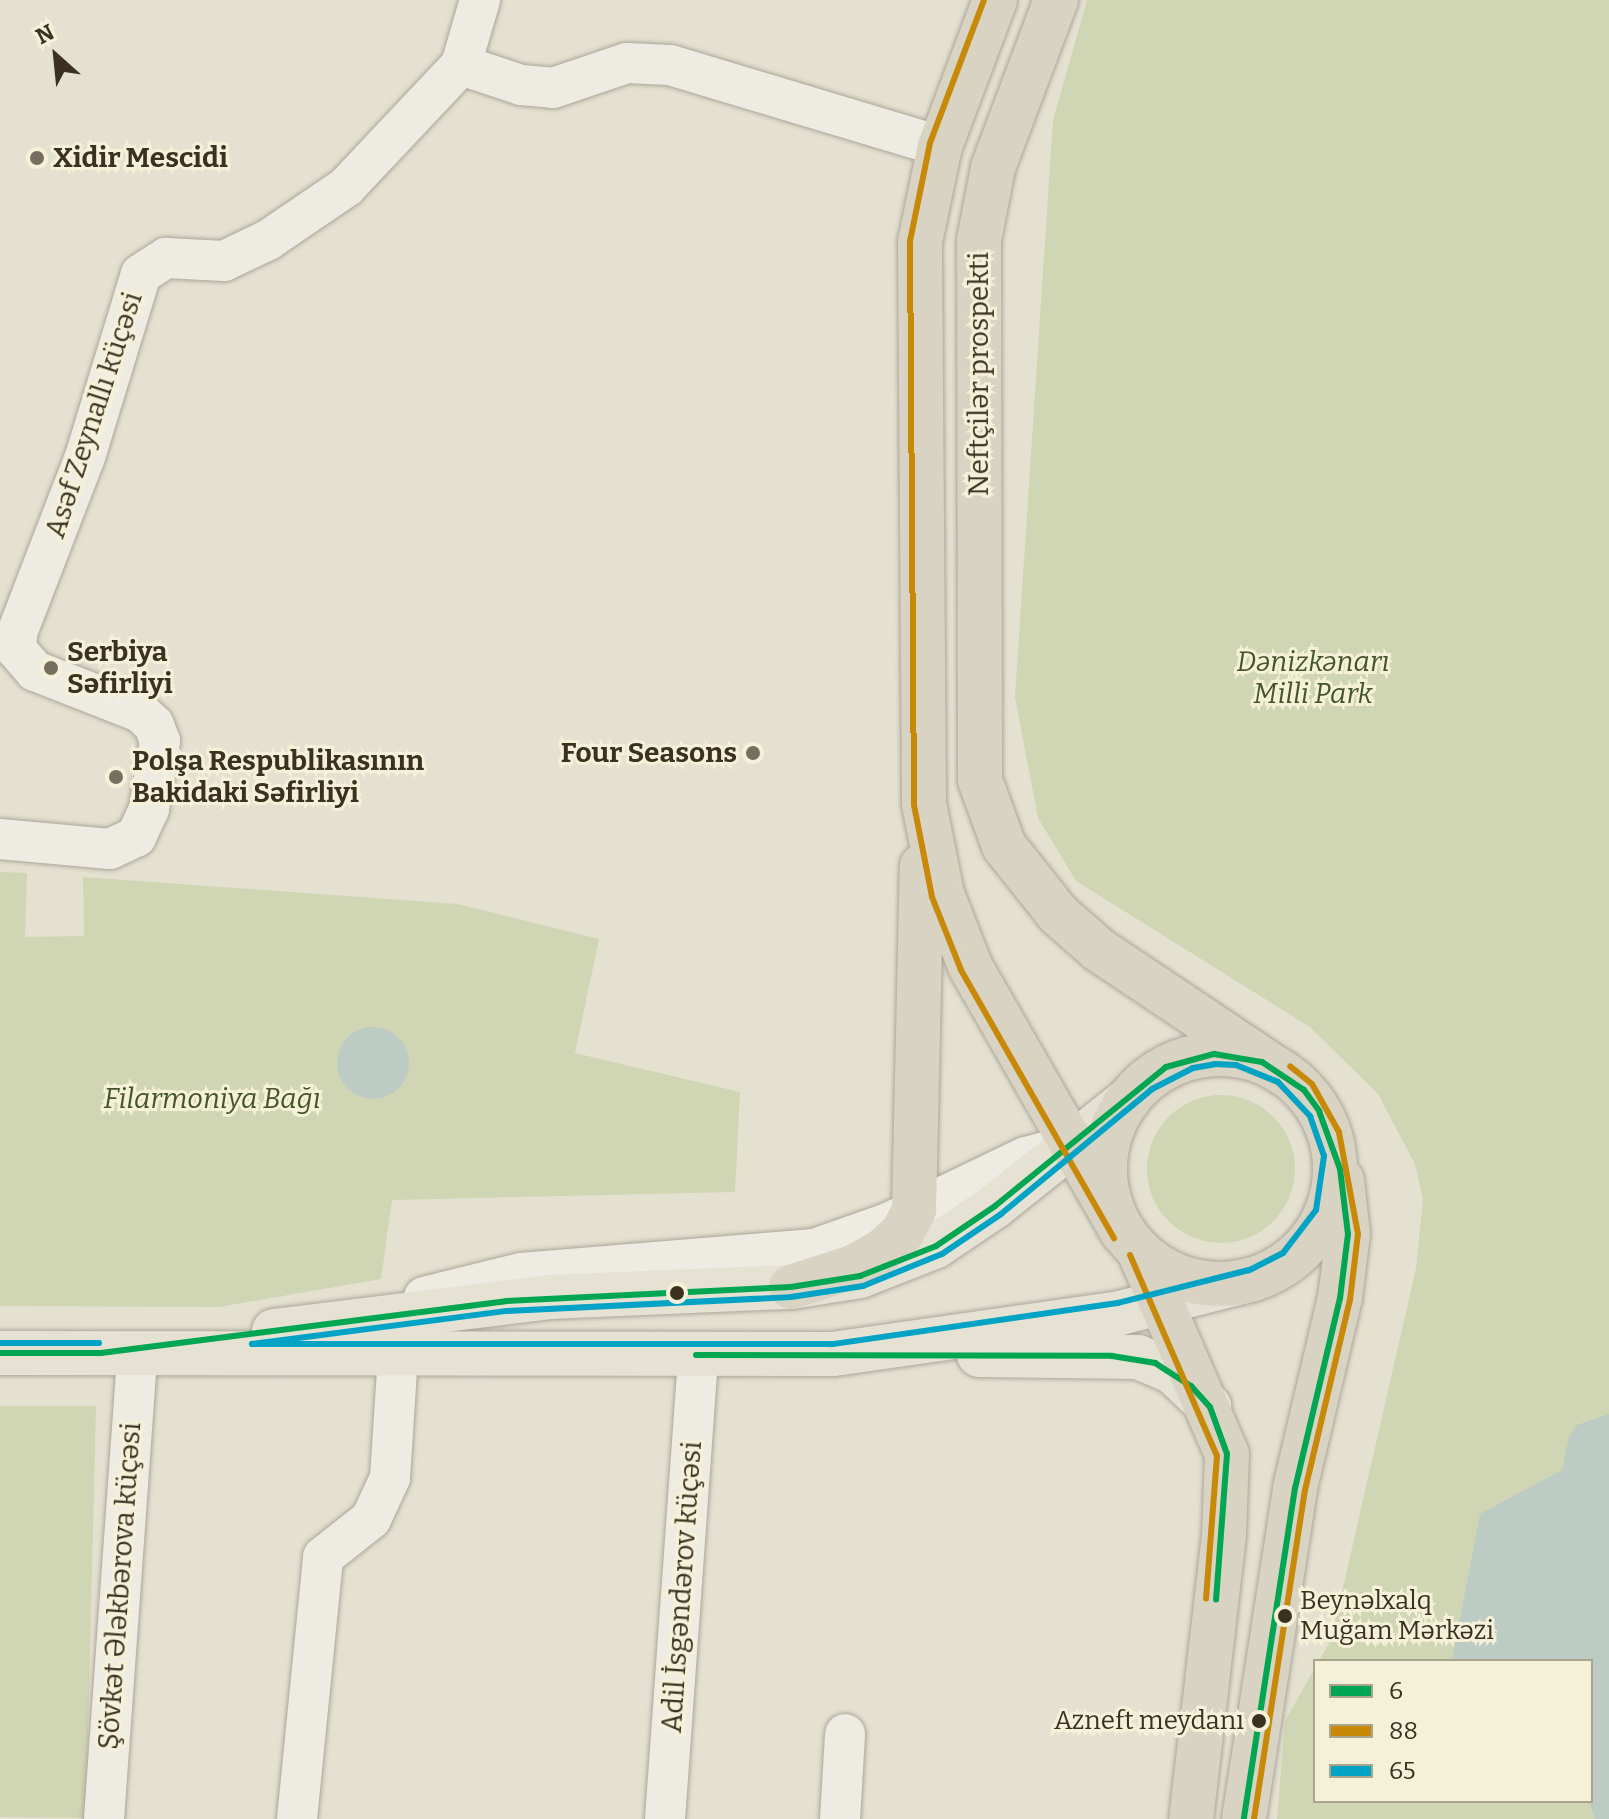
<!DOCTYPE html>
<meta charset="utf-8">
<style>
body{margin:0}
#map{position:relative;width:1609px;height:1819px;overflow:hidden;background:#e5e1d1;font-family:Bitter,serif}
div>[style]{position:absolute}
[style*='--x']{left:calc(var(--x)*1px);top:calc(var(--y)*1px);width:calc(var(--w)*1px);rotate:calc(var(--a)*1deg)}
.green>*{inset:0;background:#d0d5b4}
.round{border-radius:50%}
.water>*{inset:0;background:#bccbc4}
.roads{filter:drop-shadow(0 0 2px #aba699) drop-shadow(0 0 2px #aba699)}
.minor>*{height:40px;margin:-20px;padding:0 20px;transform-origin:20px;border-radius:20px;background:#eeece2}
.major>*{height:44px;margin:-22px;padding:0 22px;transform-origin:22px;border-radius:22px;background:#e5e2d4}
.highway>*{height:44px;margin:-22px;padding:0 22px;transform-origin:22px;border-radius:22px;background:#d8d3c2}
.highway>.ring{margin:-22px;padding:0;box-sizing:content-box;background:none;border:44px solid #d8d3c2;border-radius:50%}
.bus-1>*{height:6px;margin:-3px;padding:0 3px;transform-origin:3px;border-radius:3px;background:#00a651}
.bus-2>*{height:6px;margin:-3px;padding:0 3px;transform-origin:3px;border-radius:3px;background:#c88908}
.bus-3>*{height:6px;margin:-3px;padding:0 3px;transform-origin:3px;border-radius:3px;background:#03a3c5}
.dots>*{width:22px;height:22px;translate:-50% -50%;box-sizing:border-box;border:4px solid #f5f1d9;border-radius:50%}
span{translate:-50% -50%;white-space:nowrap;text-align:center;line-height:1.15;-webkit-text-stroke:6px #f5f1d9;paint-order:stroke}
.bus-label{font-size:26px;color:#3a3121}
.left{translate:0 -50%;text-align:left}
.right{translate:-100% -50%;text-align:right}
.poi-label{font-size:28px;color:#3a3121;font-weight:700}
.street-label{font-size:28px;color:#3a3121}
.park-label{font-size:28px;color:#445629;font-style:italic}
.legend{position:absolute;left:1313px;top:1659px;width:280px;height:144px;box-sizing:border-box;background:#f5f1d9;border:2px solid #aaa48f;margin:0;padding:10px 14px;list-style:none;font-size:24px;color:#3a3121}
.legend li{display:flex;align-items:center;gap:16px;height:40px}
.legend b{width:40px;border:2px solid #aaa48f}
.north{position:absolute;left:16px;top:16px;width:80px;height:80px;-webkit-text-stroke:6px #f5f1d9;paint-order:stroke;rotate:333deg;font-size:22px;font-weight:700;line-height:32px;text-align:center;color:#3a3121}
.north::after{content:'';display:block;margin:auto;width:28px;height:36px;background:#3a3121;clip-path:polygon(50% 0,100% 100%,50% 72%,0 100%)}
</style>
<div id="map">
<div class="green">
<div style="clip-path:polygon(1087px 0,1609px 0,1609px 1819px,1277px 1819px,1285px 1721px,1315px 1668px,1315px 1801px,1591px 1801px,1591px 1661px,1319px 1661px,1331px 1640px,1416px 1268px,1423px 1200px,1415px 1164px,1378px 1094px,1310px 1027px,1076px 881px,1038px 818px,1015px 697px,1053px 120px)"></div>
<div style="clip-path:polygon(0 872px,27px 873px,25px 937px,84px 936px,83px 877px,457px 904px,599px 939px,575px 1053px,740px 1092px,735px 1192px,392px 1200px,381px 1279px,219px 1307px,0 1306px)"></div>
<div class="round" style="left:1147px;top:1095px;width:148px;height:148px"></div>
<div style="clip-path:polygon(0 1406px,96px 1406px,86px 1818px,0 1817px)"></div>
</div>
<div class="water">
<div class="round" style="left:337px;top:1027px;width:72px;height:72px"></div>
<div style="clip-path:polygon(1609px 1414px,1609px 1819px,1595px 1819px,1589px 1801px,1591px 1661px,1452px 1661px,1480px 1514px,1562px 1470px,1569px 1437px,1577px 1425px)"></div>
</div>
<div class="roads">
<div class="minor">
<div style="--x:461;--y:65;--w:63;--a:18.4"></div>
<div style="--x:521;--y:85;--w:32;--a:5"></div>
<div style="--x:553;--y:88;--w:78;--a:-18.7"></div>
<div style="--x:627;--y:63;--w:43;--a:2.7"></div>
<div style="--x:670;--y:65;--w:282;--a:16.7"></div>
<div style="--x:0;--y:839;--w:110;--a:5.2"></div>
<div style="--x:110;--y:849;--w:29;--a:-25"></div>
<div style="--x:136;--y:837;--w:31;--a:-65"></div>
<div style="--x:149;--y:809;--w:69;--a:-80.8"></div>
<div style="--x:160;--y:741;--w:17;--a:-111"></div>
<div style="--x:154;--y:725;--w:19;--a:-137"></div>
<div style="--x:140;--y:712;--w:113;--a:-158.7"></div>
<div style="--x:35;--y:671;--w:29;--a:-131"></div>
<div style="--x:16;--y:649;--w:16;--a:-86"></div>
<div style="--x:17;--y:633;--w:189;--a:-68.9"></div>
<div style="--x:85;--y:457;--w:191;--a:-73"></div>
<div style="--x:141;--y:274;--w:30;--a:-33"></div>
<div style="--x:166;--y:258;--w:58;--a:3"></div>
<div style="--x:224;--y:261;--w:49;--a:-25.5"></div>
<div style="--x:268;--y:240;--w:94;--a:-34.2"></div>
<div style="--x:346;--y:187;--w:168;--a:-46.7"></div>
<div style="--x:461;--y:65;--w:68;--a:-73.7"></div>
<div style="--x:424;--y:1297;--w:100;--a:-13.9"></div>
<div style="--x:521;--y:1273;--w:294;--a:-4.7"></div>
<div style="--x:814;--y:1249;--w:78;--a:-19.4"></div>
<div style="--x:888;--y:1223;--w:153;--a:-25.6"></div>
<div style="--x:1026;--y:1157;--w:42;--a:-15"></div>
<div style="--x:104;--y:1819;--w:466;--a:-85.9"></div>
<div style="--x:297;--y:1819;--w:263;--a:-84.3"></div>
<div style="--x:323;--y:1557;--w:61;--a:-38.4"></div>
<div style="--x:371;--y:1519;--w:45;--a:-65.1"></div>
<div style="--x:390;--y:1478;--w:124;--a:-86.3"></div>
<div style="--x:665;--y:1819;--w:465;--a:-85.9"></div>
<div style="--x:840;--y:1819;--w:85;--a:-86.6"></div>
</div>
<div class="major">
<div style="--x:274;--y:1331;--w:277;--a:-7"></div>
<div style="--x:549;--y:1297;--w:242;--a:-2.4"></div>
<div style="--x:791;--y:1287;--w:70;--a:-9.1"></div>
<div style="--x:860;--y:1276;--w:82;--a:-21.5"></div>
<div style="--x:936;--y:1246;--w:71;--a:-34.1"></div>
<div style="--x:995;--y:1206;--w:171;--a:-38.6"></div>
<div style="--x:0;--y:1353;--w:833;--a:0.07"></div>
<div style="--x:833;--y:1354;--w:290;--a:-8.1"></div>
<div style="--x:1120;--y:1313;--w:137;--a:-14.3"></div>
<div style="--x:979;--y:1355;--w:159;--a:0.7"></div>
<div style="--x:1138;--y:1357;--w:38;--a:23"></div>
<div style="--x:1173;--y:1372;--w:50;--a:43.4"></div>
</div>
<div class="highway">
<div style="--x:995;--y:0;--w:156;--a:110.6"></div>
<div style="--x:940;--y:146;--w:98;--a:101.8"></div>
<div style="--x:920;--y:242;--w:562;--a:89.59"></div>
<div style="--x:924;--y:804;--w:92;--a:78.7"></div>
<div style="--x:942;--y:894;--w:77;--a:68.7"></div>
<div style="--x:970;--y:966;--w:308;--a:60.2"></div>
<div style="--x:1056;--y:0;--w:179;--a:110.6"></div>
<div style="--x:993;--y:168;--w:73;--a:101"></div>
<div style="--x:979;--y:240;--w:540;--a:89.89"></div>
<div style="--x:980;--y:780;--w:70;--a:70"></div>
<div style="--x:1004;--y:846;--w:87;--a:51.5"></div>
<div style="--x:1058;--y:914;--w:55;--a:41.3"></div>
<div style="--x:1099;--y:950;--w:223;--a:33.8"></div>
<div class="ring" style="left:1105px;top:1054px;width:186px;height:186px"></div>
<div style="--x:1139;--y:1251;--w:221;--a:66.6"></div>
<div style="--x:1227;--y:1454;--w:81;--a:92.1"></div>
<div style="--x:1224;--y:1535;--w:286;--a:96.6"></div>
<div style="--x:791;--y:1287;--w:65;--a:-17.9"></div>
<div style="--x:853;--y:1267;--w:33;--a:-29"></div>
<div style="--x:882;--y:1251;--w:27;--a:-42"></div>
<div style="--x:902;--y:1233;--w:26;--a:-62"></div>
<div style="--x:914;--y:1210;--w:344;--a:-88.7"></div>
<div style="--x:1244;--y:1819;--w:335;--a:-81.2"></div>
<div style="--x:1295;--y:1488;--w:195;--a:-76.7"></div>
<div style="--x:1340;--y:1298;--w:64;--a:-82.9"></div>
<div style="--x:1348;--y:1234;--w:54;--a:-96.3"></div>
</div>
</div>
<div class="bus-1">
<div style="--x:0;--y:1353;--w:101;--a:0"></div>
<div style="--x:101;--y:1353;--w:408;--a:-7.3"></div>
<div style="--x:506;--y:1301;--w:285;--a:-2.8"></div>
<div style="--x:791;--y:1287;--w:70;--a:-9.1"></div>
<div style="--x:860;--y:1276;--w:82;--a:-21.5"></div>
<div style="--x:936;--y:1246;--w:71;--a:-34.1"></div>
<div style="--x:995;--y:1206;--w:220;--a:-39.1"></div>
<div style="--x:1166;--y:1067;--w:50;--a:-15.2"></div>
<div style="--x:1214;--y:1054;--w:49;--a:9.5"></div>
<div style="--x:1262;--y:1062;--w:50;--a:33.7"></div>
<div style="--x:1304;--y:1090;--w:26;--a:54"></div>
<div style="--x:1319;--y:1111;--w:62;--a:70.1"></div>
<div style="--x:1340;--y:1169;--w:65;--a:83"></div>
<div style="--x:1348;--y:1234;--w:64;--a:97.1"></div>
<div style="--x:1340;--y:1298;--w:195;--a:103.3"></div>
<div style="--x:1295;--y:1488;--w:335;--a:98.8"></div>
<div style="--x:696;--y:1355;--w:416;--a:0.1"></div>
<div style="--x:1112;--y:1356;--w:44;--a:9.2"></div>
<div style="--x:1155;--y:1363;--w:43;--a:32.6"></div>
<div style="--x:1191;--y:1386;--w:28;--a:48"></div>
<div style="--x:1210;--y:1407;--w:50;--a:70.1"></div>
<div style="--x:1227;--y:1454;--w:146;--a:94.3"></div>
</div>
<div class="bus-2">
<div style="--x:984;--y:0;--w:153;--a:110.7"></div>
<div style="--x:930;--y:143;--w:100;--a:101.5"></div>
<div style="--x:910;--y:241;--w:564;--a:89.59"></div>
<div style="--x:914;--y:805;--w:94;--a:78.9"></div>
<div style="--x:932;--y:897;--w:79;--a:68.3"></div>
<div style="--x:961;--y:970;--w:309;--a:60.3"></div>
<div style="--x:1130;--y:1255;--w:219;--a:66.6"></div>
<div style="--x:1217;--y:1456;--w:143;--a:94.4"></div>
<div style="--x:1254;--y:1819;--w:333;--a:-81.2"></div>
<div style="--x:1305;--y:1490;--w:195;--a:-76.7"></div>
<div style="--x:1350;--y:1300;--w:66;--a:-83.1"></div>
<div style="--x:1358;--y:1234;--w:104;--a:-100.6"></div>
<div style="--x:1339;--y:1132;--w:55;--a:-119.4"></div>
<div style="--x:1312;--y:1084;--w:28;--a:-141"></div>
</div>
<div class="bus-3">
<div style="--x:1215;--y:1064;--w:21;--a:3"></div>
<div style="--x:1236;--y:1065;--w:45;--a:22"></div>
<div style="--x:1278;--y:1082;--w:47;--a:46.7"></div>
<div style="--x:1310;--y:1116;--w:42;--a:70.7"></div>
<div style="--x:1324;--y:1156;--w:55;--a:98.4"></div>
<div style="--x:1316;--y:1210;--w:54;--a:127.5"></div>
<div style="--x:1283;--y:1253;--w:38;--a:153"></div>
<div style="--x:1249;--y:1270;--w:135;--a:165.9"></div>
<div style="--x:1118;--y:1303;--w:289;--a:171.8"></div>
<div style="--x:832;--y:1344;--w:580;--a:180"></div>
<div style="--x:252;--y:1344;--w:257;--a:-7.4"></div>
<div style="--x:507;--y:1311;--w:284;--a:-2.8"></div>
<div style="--x:791;--y:1297;--w:73;--a:-8.7"></div>
<div style="--x:863;--y:1286;--w:85;--a:-22.1"></div>
<div style="--x:942;--y:1254;--w:71;--a:-34.1"></div>
<div style="--x:1001;--y:1214;--w:196;--a:-39.6"></div>
<div style="--x:1152;--y:1089;--w:46;--a:-27.1"></div>
<div style="--x:1193;--y:1068;--w:22;--a:-10"></div>
<div style="--x:0;--y:1343;--w:99;--a:0"></div>
</div>
<div class="dots">
<div style="left:37px;top:158px;background:#766f5f"></div>
<div style="left:51px;top:668px;background:#766f5f"></div>
<div style="left:753px;top:753px;background:#766f5f"></div>
<div style="left:116px;top:777px;background:#766f5f"></div>
<div style="left:677px;top:1293px;background:#3a3121"></div>
<div style="left:1285px;top:1616px;background:#3a3121"></div>
<div style="left:1259px;top:1721px;background:#3a3121"></div>
</div>
<div class="bus-label">
<span class="left" style="left:1300px;top:1616px">Beynəlxalq<br>Muğam Mərkəzi</span>
<span class="right" style="left:1244px;top:1721px">Azneft meydanı</span>
</div>
<div class="poi-label">
<span class="left" style="left:53px;top:158px">Xidir Mescidi</span>
<span class="left" style="left:67px;top:668px">Serbiya<br>Səfirliyi</span>
<span class="right" style="left:737px;top:753px">Four Seasons</span>
<span class="left" style="left:132px;top:777px">Polşa Respublikasının<br>Bakidaki Səfirliyi</span>
</div>
<div class="street-label">
<span style="left:979px;top:374px;rotate:-90deg">Neftçilər prospekti</span>
<span style="left:94px;top:415px;rotate:-72deg">Asəf Zeynallı küçəsi</span>
<span style="left:120px;top:1586px;rotate:-86deg">Şövkət Ələkbərova küçəsi</span>
<span style="left:682px;top:1587px;rotate:-86deg">Adil İsgəndərov küçəsi</span>
</div>
<div class="park-label">
<span style="left:1313px;top:678px">Dənizkənarı<br>Milli Park</span>
<span style="left:212px;top:1099px">Filarmoniya Bağı</span>
</div>
<ul class="legend">
<li><b style="height:10px;background:#00a651"></b>6</li>
<li><b style="height:10px;background:#c88908"></b>88</li>
<li><b style="height:10px;background:#03a3c5"></b>65</li>
</ul>
<div class="north">N</div>
</div>
